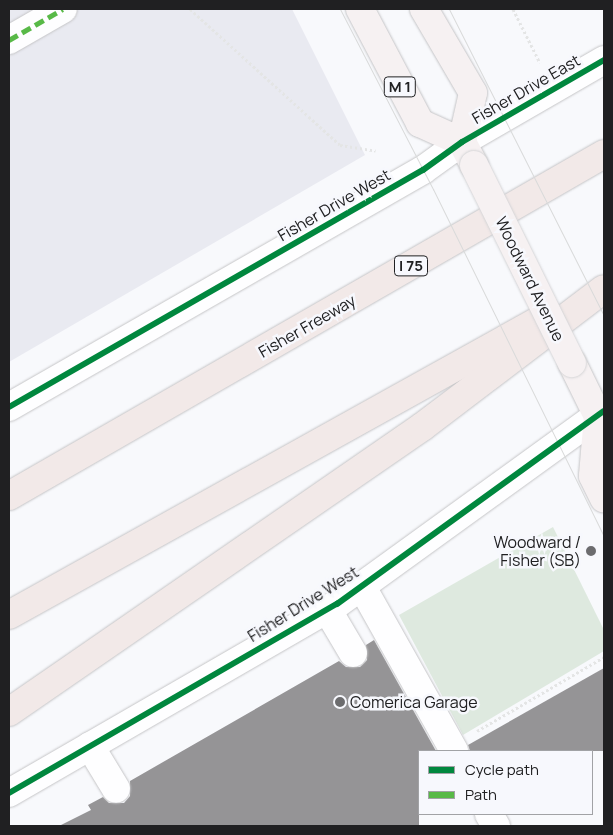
<!DOCTYPE html>
<style>
body{margin:0}
#map{position:relative;width:613px;height:835px;overflow:hidden;background:#f8f9fc;font-family:Manrope,sans-serif}
div>[style]{position:absolute}
[style*='--x']{left:calc(var(--x)*1px);top:calc(var(--y)*1px);width:calc(var(--w)*1px);rotate:calc(var(--a)*1deg)}
.built>*{inset:0;background:#e9eaf1}
.green>*{inset:0;background:#dee9df}
.building>*{inset:0;background:#959496}
.path>*{height:3px;margin-top:-1.5px;transform-origin:0;background:repeating-linear-gradient(90deg,#e4e5e5 0 2.5px,transparent 0 5px)}
.roads{filter:drop-shadow(0 0 1px #c5c5c7) drop-shadow(0 0 1px #c5c5c7)}
.minor>*{height:28px;margin:-14px;padding:0 14px;transform-origin:14px;border-radius:14px;background:#fefeff}
.major>*{height:28px;margin:-14px;padding:0 14px;transform-origin:14px;border-radius:14px;background:#f6f1f2}
.highway>*{height:28px;margin:-14px;padding:0 14px;transform-origin:14px;border-radius:14px;background:#f2e9e8}
.tram>*{height:1px;margin:-0.5px;padding:0 0.5px;transform-origin:0.5px;border-radius:0.5px;background:#d9dada}
.bridges{filter:drop-shadow(0 0 1px #d4d4d6) drop-shadow(0 0 1px #d4d4d6)}
.major-bridge>*{height:28px;margin:-14px;padding:0 14px;transform-origin:14px;border-radius:14px;background:#f6f1f2}
.quiet>*{height:5px;margin-top:-2.5px;transform-origin:0;background:repeating-linear-gradient(90deg,#58b947 0 10px,transparent 0 15px)}
.cycleway>*{height:6px;margin:-3px;padding:0 3px;transform-origin:3px;border-radius:3px;background:#00873e}
.dots>*{width:14px;height:14px;translate:-50% -50%;box-sizing:border-box;border:2px solid #f7f8fd;border-radius:50%}
span{translate:-50% -50%;white-space:nowrap;text-align:center;line-height:1.15;-webkit-text-stroke:5px #f7f8fd;paint-order:stroke}
.shield-label span{padding:1px 4px;background:#f7f8fd;border:1px solid;border-radius:4px;-webkit-text-stroke-width:0}
.shield-label{font-size:15px;color:#202022;font-weight:700}
.street-label{font-size:16px;color:#202022}
.poi-label{font-size:16px;color:#202022}
.right{translate:-100% -50%;text-align:right}
.left{translate:0 -50%;text-align:left}
.frame{position:absolute;inset:0;border:10px solid #202022;pointer-events:none}
.legend{position:absolute;left:418px;top:750px;width:175px;height:65px;box-sizing:border-box;background:#f7f8fd;border:1px solid #a1a2a5;margin:0;padding:6px 9px;list-style:none;font-size:15px;color:#202022}
.legend li{display:flex;align-items:center;gap:10px;height:25px}
.legend b{width:25px;border:1px solid #a1a2a5}
</style>
<div id="map">
<div class="built">
<div style="clip-path:polygon(9px 9px,292px 9px,365px 155px,9px 362px)"></div>
</div>
<div class="green">
<div style="clip-path:polygon(553px 527px,604px 630px,604px 651px,463px 735px,399px 615px)"></div>
</div>
<div class="building">
<div style="clip-path:polygon(374px 640px,436px 751px,419px 751px,419px 826px,59px 826px,91px 810px,88px 805px,103px 797px,109px 803px,124px 803px,130px 796px,130px 781px,339px 661px,346px 667px,360px 667px,367px 660px,366px 645px)"></div>
<div style="clip-path:polygon(604px 668px,604px 751px,470px 751px,468px 745px)"></div>
</div>
<div class="path">
<div style="--x:190;--y:9;--w:202;--a:42.2"></div>
<div style="--x:340;--y:145;--w:36;--a:9"></div>
<div style="--x:513;--y:9;--w:60;--a:63.4"></div>
<div style="--x:477;--y:731;--w:147;--a:-30.2"></div>
</div>
<div class="roads">
<div class="minor">
<div style="--x:9;--y:40;--w:62;--a:-29.9"></div>
<div style="--x:9;--y:407;--w:477;--a:-29.8"></div>
<div style="--x:423;--y:170;--w:48;--a:-35.7"></div>
<div style="--x:462;--y:142;--w:164;--a:-30"></div>
<div style="--x:361;--y:585;--w:190;--a:60.7"></div>
<div style="--x:327;--y:609;--w:51;--a:59.4"></div>
<div style="--x:90;--y:746;--w:50;--a:58.8"></div>
<div style="--x:9;--y:793;--w:379;--a:-30"></div>
<div style="--x:337;--y:604;--w:329;--a:-35.9"></div>
<div style="--x:489;--y:814;--w:14;--a:60"></div>
</div>
<div class="major">
<div style="--x:360;--y:9;--w:129;--a:62.2"></div>
<div style="--x:420;--y:123;--w:46;--a:24.3"></div>
<div style="--x:462;--y:142;--w:26;--a:62"></div>
<div style="--x:424;--y:9;--w:97;--a:59.7"></div>
<div style="--x:473;--y:93;--w:50;--a:102.7"></div>
<div style="--x:572;--y:363;--w:59;--a:63.9"></div>
<div style="--x:598;--y:416;--w:60;--a:94.8"></div>
<div style="--x:593;--y:476;--w:25;--a:64"></div>
</div>
<div class="highway">
<div style="--x:9;--y:496;--w:686;--a:-29.89"></div>
<div style="--x:9;--y:615;--w:616;--a:-29.06"></div>
<div style="--x:9;--y:712;--w:502;--a:-34.61"></div>
<div style="--x:422;--y:427;--w:228;--a:-37.2"></div>
</div>
</div>
<div class="tram">
<div style="--x:340;--y:9;--w:203;--a:62.7"></div>
<div style="--x:433;--y:189;--w:387;--a:63.8"></div>
<div style="--x:449;--y:9;--w:344;--a:63.2"></div>
</div>
<div class="bridges">
<div class="major-bridge">
<div style="--x:474;--y:165;--w:221;--a:63.7"></div>
</div>
</div>
<div class="quiet">
<div style="--x:9;--y:40;--w:62;--a:-29.9"></div>
</div>
<div class="cycleway">
<div style="--x:9;--y:407;--w:477;--a:-29.8"></div>
<div style="--x:423;--y:170;--w:48;--a:-35.7"></div>
<div style="--x:462;--y:142;--w:164;--a:-30"></div>
<div style="--x:9;--y:793;--w:379;--a:-30"></div>
<div style="--x:337;--y:604;--w:329;--a:-35.9"></div>
</div>
<div class="dots">
<div style="left:591px;top:551px;background:#6c6c6e"></div>
<div style="left:340px;top:702px;background:#6c6c6e"></div>
</div>
<div class="shield-label">
<span style="left:400px;top:87px">M 1</span>
<span style="left:411px;top:266px">I 75</span>
</div>
<div class="street-label">
<span style="left:526px;top:89px;rotate:-30deg">Fisher Drive East</span>
<span style="left:334px;top:205px;rotate:-30deg">Fisher Drive West</span>
<span style="left:530px;top:279px;rotate:64deg">Woodward Avenue</span>
<span style="left:307px;top:326px;rotate:-30deg">Fisher Freeway</span>
<span style="left:303px;top:604px;rotate:-32deg">Fisher Drive West</span>
</div>
<div class="poi-label">
<span class="right" style="left:581px;top:551px">Woodward /<br>Fisher (SB)</span>
<span class="left" style="left:350px;top:702px">Comerica Garage</span>
</div>
<div class="frame"></div>
<ul class="legend">
<li><b style="height:6px;background:#00873e"></b>Cycle path</li>
<li><b style="height:6px;background:#58b947"></b>Path</li>
</ul>
</div>
